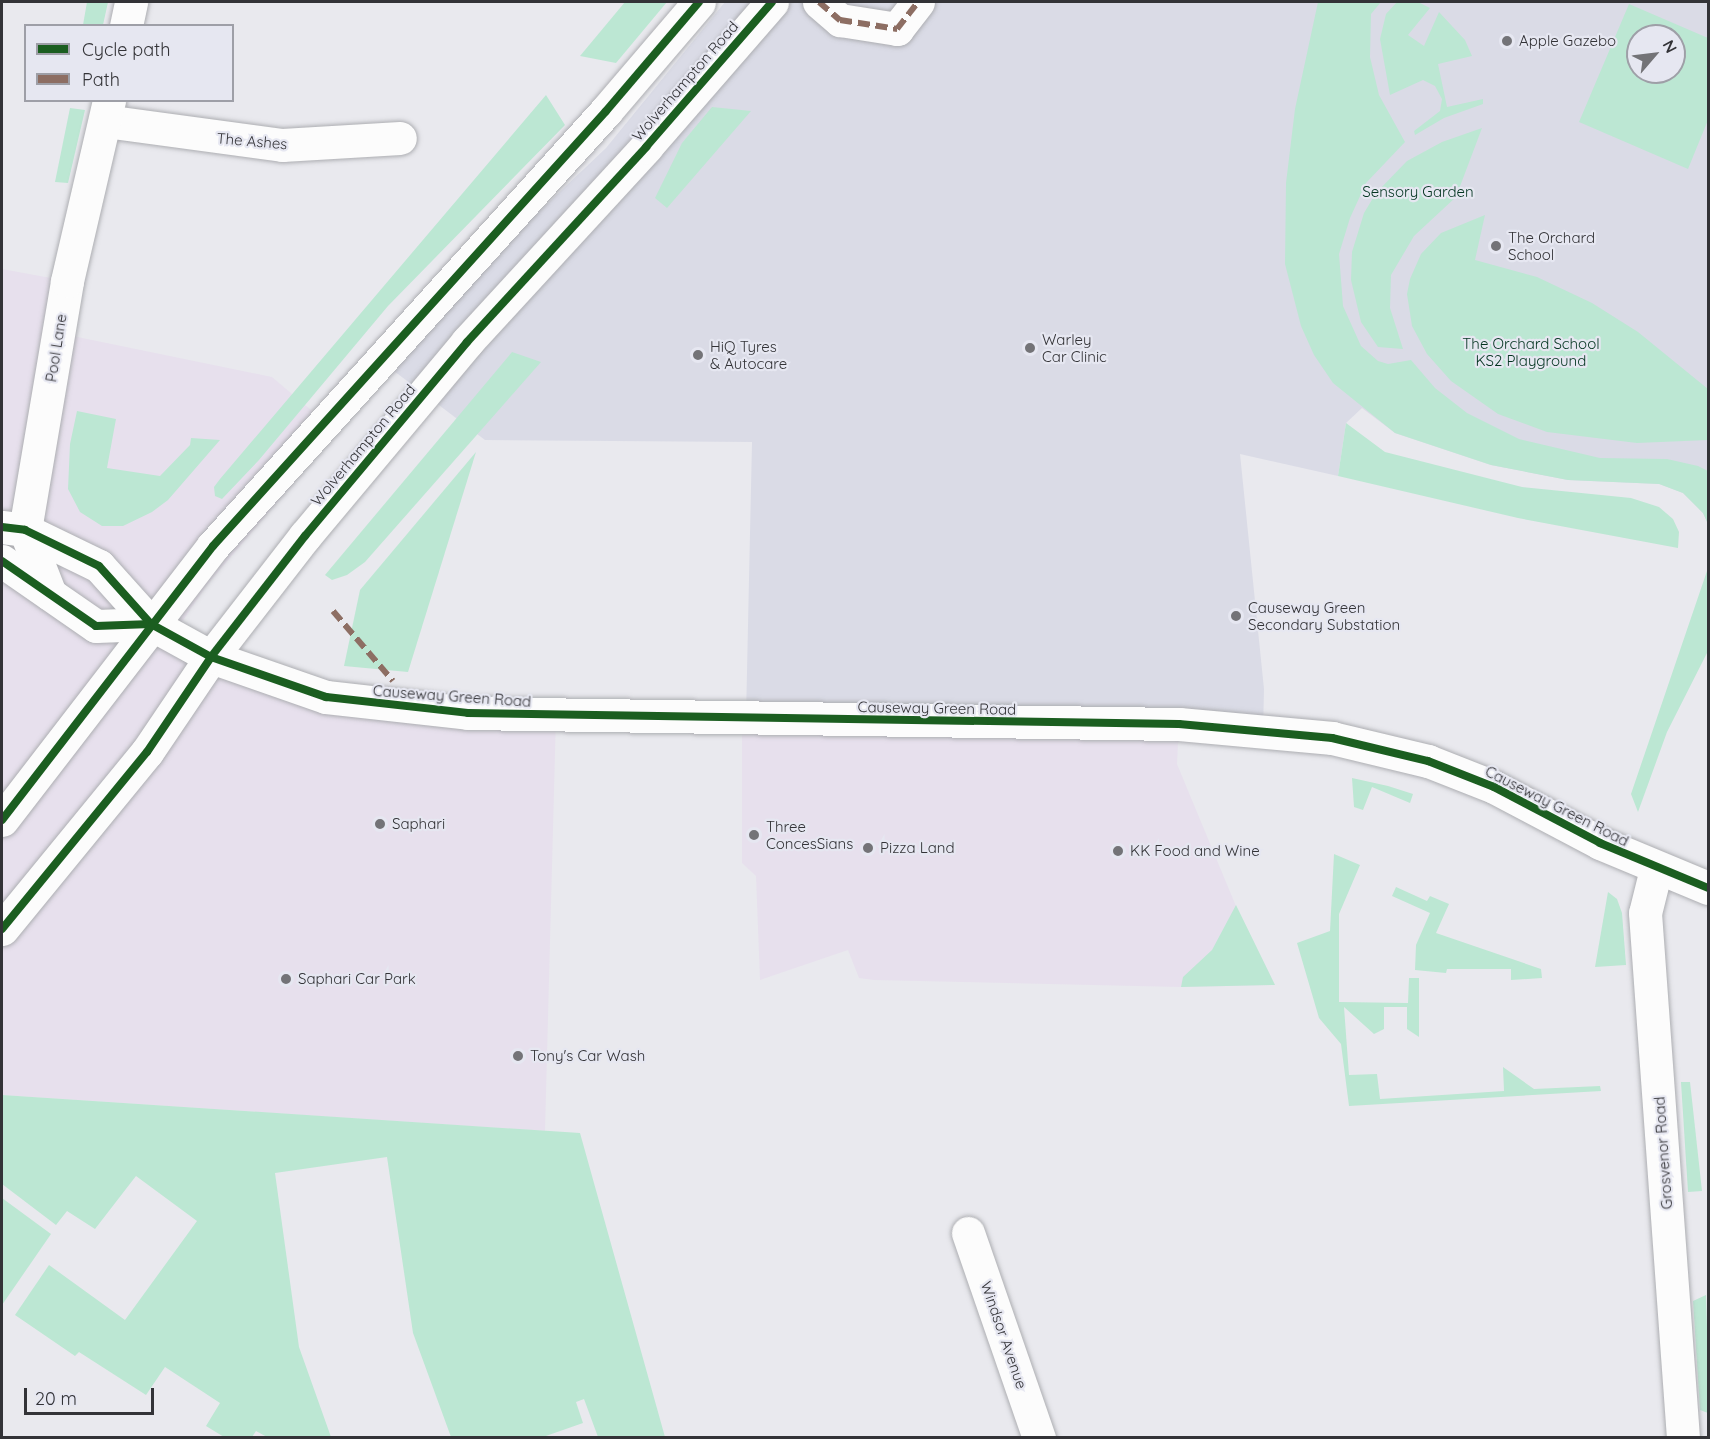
<!DOCTYPE html>
<style>
body{margin:0}
#map{position:relative;width:1710px;height:1439px;overflow:hidden;background:#e9e9ee;font-family:Quicksand,sans-serif}
div>[style]{position:absolute}
[style*='--x']{left:calc(var(--x)*1px);top:calc(var(--y)*1px);width:calc(var(--w)*1px);rotate:calc(var(--a)*1deg)}
.commercial>*{inset:0;background:#e7e0ed}
.built>*{inset:0;background:#dadbe6}
.green>*{inset:0;background:#bce7d3}
.roads{filter:drop-shadow(0 0 2px #adaeb2) drop-shadow(0 0 2px #adaeb2)}
.street>*{height:33px;margin:-16.5px;padding:0 16.5px;transform-origin:16.5px;border-radius:16.5px;background:#fcfcfc}
.secondary>*{height:33px;margin:-16.5px;padding:0 16.5px;transform-origin:16.5px;border-radius:16.5px;background:#fcfcfc}
.highway>*{height:33px;margin:-16.5px;padding:0 16.5px;transform-origin:16.5px;border-radius:16.5px;background:#fcfcfc}
.quiet>*{height:6px;margin-top:-3px;transform-origin:0;background:repeating-linear-gradient(90deg,#8d6e63 0 12px,transparent 0 18px)}
.cycleway>*{height:8px;margin:-4px;padding:0 4px;transform-origin:4px;border-radius:4px;background:#1b5e20}
.dots>*{width:16px;height:16px;translate:-50% -50%;box-sizing:border-box;border:3px solid #e6e7f1;border-radius:50%}
span{translate:-50% -50%;white-space:nowrap;text-align:center;line-height:1.15;-webkit-text-stroke:4.5px #e6e7f1;paint-order:stroke}
.poi-label{font-size:15px;color:#333337}
.left{translate:0 -50%;text-align:left}
.street-label{font-size:15px;color:#333337}
.park-label{font-size:15px;color:#043521}
.frame{position:absolute;inset:0;border:3px solid #333337;pointer-events:none}
.legend{position:absolute;left:24px;top:24px;width:210px;height:78px;box-sizing:border-box;background:#e6e7f1;border:2px solid #9e9fa7;margin:0;padding:8px 10px;list-style:none;font-size:18px;color:#333337}
.legend li{display:flex;align-items:center;gap:12px;height:30px}
.legend b{width:30px;border:2px solid #9e9fa7}
.north{position:absolute;left:1626px;top:24px;width:60px;height:60px;box-sizing:border-box;background:#e6e7f1;border:2px solid #9e9fa7;border-radius:50%;rotate:62deg;font-size:16px;font-weight:700;line-height:24px;text-align:center;color:#333337}
.north::after{content:'';display:block;margin:auto;width:21px;height:27px;background:#737377;clip-path:polygon(50% 0,100% 100%,50% 72%,0 100%)}
.scale{position:absolute;left:24px;top:1388px;width:130px;height:27px;box-sizing:border-box;border:3px solid #333337;border-top:0;padding-left:8px;font-size:18px;line-height:21px;white-space:nowrap;color:#333337;-webkit-text-stroke:4px #e6e7f1;paint-order:stroke}
</style>
<div id="map">
<div class="commercial">
<div style="clip-path:polygon(2px 269px,67px 281px,58px 333px,272px 377px,337px 432px,207px 585px,173px 635px,326px 697px,556px 716px,545px 1131px,2px 1095px)"></div>
<div style="clip-path:polygon(742px 718px,1179px 724px,1177px 764px,1238px 911px,1275px 985px,1181px 987px,874px 980px,859px 978px,848px 950px,760px 980px,756px 876px,742px 863px)"></div>
</div>
<div class="built">
<div style="clip-path:polygon(evenodd,725px 2px,1708px 2px,1708px 524px,1703px 513px,1683px 493px,1660px 484px,1568px 480px,1491px 465px,1395px 433px,1362px 408px,1346px 423px,1338px 476px,1240px 454px,1264px 689px,1263px 731px,746px 717px,752px 442px,485px 440px,390px 368px,506px 243px,606px 148px,725px 2px,1638px 36px,1674px 36px,1674px 72px,1638px 72px,1638px 36px)"></div>
</div>
<div class="green">
<div style="clip-path:polygon(87px 2px,108px 2px,103px 25px,83px 25px)"></div>
<div style="clip-path:polygon(625px 2px,667px 2px,616px 63px,580px 56px)"></div>
<div style="clip-path:polygon(1318px 2px,1381px 2px,1371px 14px,1370px 57px,1379px 95px,1405px 142px,1366px 183px,1350px 218px,1339px 254px,1343px 306px,1361px 346px,1378px 361px,1388px 364px,1411px 360px,1435px 388px,1467px 413px,1519px 439px,1600px 458px,1667px 459px,1698px 466px,1708px 471px,1708px 524px,1703px 513px,1683px 493px,1659px 484px,1568px 480px,1491px 465px,1395px 433px,1333px 383px,1314px 355px,1301px 326px,1285px 264px,1286px 183px,1295px 109px)"></div>
<div style="clip-path:polygon(1397px 2px,1418px 2px,1430px 8px,1408px 35px,1424px 46px,1439px 12px,1465px 40px,1472px 56px,1438px 64px,1447px 107px,1483px 99px,1483px 104px,1444px 118px,1415px 135px,1414px 131px,1440px 111px,1442px 99px,1435px 86px,1423px 80px,1390px 95px,1380px 39px,1386px 14px)"></div>
<div style="clip-path:polygon(evenodd,1629px 4px,1708px 38px,1708px 120px,1688px 169px,1579px 122px,1629px 4px,1638px 36px,1674px 36px,1674px 72px,1638px 72px,1638px 36px)"></div>
<div style="clip-path:polygon(546px 95px,565px 125px,388px 306px,259px 460px,222px 499px,215px 496px,214px 487px,220px 479px)"></div>
<div style="clip-path:polygon(712px 107px,751px 111px,667px 208px,655px 198px,682px 143px)"></div>
<div style="clip-path:polygon(70px 108px,85px 110px,68px 183px,55px 182px)"></div>
<div style="clip-path:polygon(1482px 128px,1456px 197px,1414px 236px,1391px 275px,1390px 308px,1403px 349px,1378px 347px,1361px 322px,1351px 280px,1352px 252px,1364px 213px,1376px 193px,1407px 161px,1442px 142px)"></div>
<div style="clip-path:polygon(1485px 215px,1475px 260px,1537px 277px,1592px 303px,1638px 332px,1708px 389px,1708px 440px,1637px 443px,1547px 432px,1498px 414px,1451px 381px,1427px 354px,1412px 326px,1407px 294px,1410px 279px,1421px 254px,1441px 233px)"></div>
<div style="clip-path:polygon(512px 352px,541px 362px,365px 562px,347px 575px,332px 580px,325px 575px)"></div>
<div style="clip-path:polygon(77px 411px,116px 419px,107px 468px,160px 476px,190px 445px,191px 438px,220px 440px,168px 500px,152px 512px,123px 526px,102px 526px,80px 512px,68px 489px,70px 444px)"></div>
<div style="clip-path:polygon(1346px 423px,1385px 452px,1522px 487px,1631px 498px,1659px 507px,1673px 519px,1679px 532px,1678px 548px,1518px 518px,1338px 476px)"></div>
<div style="clip-path:polygon(476px 452px,408px 672px,344px 666px,360px 590px)"></div>
<div style="clip-path:polygon(1708px 568px,1708px 651px,1667px 732px,1638px 812px,1631px 794px)"></div>
<div style="clip-path:polygon(1352px 778px,1388px 786px,1413px 794px,1410px 803px,1372px 787px,1363px 810px,1354px 807px)"></div>
<div style="clip-path:polygon(1334px 854px,1360px 865px,1339px 914px,1339px 1002px,1408px 1003px,1409px 978px,1419px 978px,1419px 1037px,1407px 1029px,1407px 1007px,1384px 1007px,1384px 1029px,1374px 1034px,1344px 1007px,1349px 1075px,1377px 1074px,1380px 1099px,1504px 1091px,1503px 1067px,1534px 1089px,1600px 1086px,1601px 1091px,1349px 1106px,1341px 1044px,1319px 1018px,1297px 943px,1330px 931px)"></div>
<div style="clip-path:polygon(1396px 887px,1427px 901px,1430px 896px,1449px 904px,1436px 933px,1541px 969px,1542px 978px,1511px 980px,1511px 969px,1447px 969px,1446px 973px,1415px 970px,1416px 945px,1430px 913px,1392px 896px)"></div>
<div style="clip-path:polygon(1608px 892px,1617px 899px,1622px 913px,1626px 965px,1595px 967px)"></div>
<div style="clip-path:polygon(1236px 905px,1275px 985px,1181px 987px,1183px 977px,1212px 950px)"></div>
<div style="clip-path:polygon(1681px 1082px,1690px 1082px,1702px 1191px,1688px 1192px)"></div>
<div style="clip-path:polygon(2px 1095px,580px 1133px,665px 1437px,598px 1437px,584px 1399px,576px 1402px,583px 1423px,543px 1437px,451px 1437px,413px 1333px,387px 1157px,275px 1173px,299px 1347px,331px 1437px,267px 1437px,256px 1431px,252px 1437px,224px 1437px,206px 1426px,220px 1403px,165px 1367px,146px 1395px,79px 1352px,75px 1356px,15px 1315px,49px 1265px,125px 1320px,197px 1221px,136px 1176px,95px 1229px,67px 1211px,56px 1225px,2px 1184px)"></div>
<div style="clip-path:polygon(2px 1198px,51px 1234px,2px 1305px)"></div>
<div style="clip-path:polygon(1706px 1295px,1708px 1358px,1708px 1413px,1700px 1410px,1693px 1301px)"></div>
</div>
<div class="roads">
<div class="street">
<div style="--x:819;--y:2;--w:28;--a:41"></div>
<div style="--x:840;--y:20;--w:58;--a:9"></div>
<div style="--x:897;--y:29;--w:34;--a:-52"></div>
<div style="--x:126;--y:26;--w:25;--a:-78"></div>
<div style="--x:105;--y:121;--w:179;--a:7.7"></div>
<div style="--x:282;--y:145;--w:118;--a:-3.4"></div>
<div style="--x:50;--y:594;--w:69;--a:-111.3"></div>
<div style="--x:25;--y:530;--w:253;--a:-80.4"></div>
<div style="--x:67;--y:281;--w:186;--a:-76.9"></div>
<div style="--x:1656;--y:869;--w:45;--a:104"></div>
<div style="--x:1645;--y:913;--w:526;--a:85.86"></div>
<div style="--x:968;--y:1233;--w:217;--a:70.9"></div>
</div>
<div class="secondary">
<div style="--x:2;--y:527;--w:23;--a:7"></div>
<div style="--x:25;--y:530;--w:82;--a:25.9"></div>
<div style="--x:99;--y:566;--w:78;--a:48.1"></div>
<div style="--x:151;--y:624;--w:68;--a:28.8"></div>
<div style="--x:211;--y:657;--w:122;--a:19.2"></div>
<div style="--x:326;--y:697;--w:143;--a:6.4"></div>
<div style="--x:468;--y:713;--w:711;--a:0.89"></div>
<div style="--x:1179;--y:724;--w:154;--a:5.2"></div>
<div style="--x:1332;--y:738;--w:99;--a:13.5"></div>
<div style="--x:1428;--y:761;--w:71;--a:21.5"></div>
<div style="--x:1494;--y:787;--w:120;--a:27.8"></div>
<div style="--x:1600;--y:843;--w:117;--a:22.6"></div>
<div style="--x:2;--y:561;--w:114;--a:34.7"></div>
<div style="--x:96;--y:626;--w:55;--a:-2.1"></div>
</div>
<div class="highway">
<div style="--x:2;--y:820;--w:346;--a:-52.4"></div>
<div style="--x:213;--y:546;--w:586;--a:-47.9"></div>
<div style="--x:606;--y:111;--w:143;--a:-49.5"></div>
<div style="--x:2;--y:929;--w:229;--a:-50.7"></div>
<div style="--x:147;--y:752;--w:115;--a:-56"></div>
<div style="--x:211;--y:657;--w:153;--a:-52.2"></div>
<div style="--x:305;--y:536;--w:253;--a:-50.1"></div>
<div style="--x:467;--y:342;--w:265;--a:-47.4"></div>
<div style="--x:646;--y:147;--w:192;--a:-49"></div>
</div>
</div>
<div class="quiet">
<div style="--x:819;--y:2;--w:28;--a:41"></div>
<div style="--x:840;--y:20;--w:58;--a:9"></div>
<div style="--x:897;--y:29;--w:34;--a:-52"></div>
<div style="--x:333;--y:611;--w:92;--a:49.4"></div>
</div>
<div class="cycleway">
<div style="--x:2;--y:527;--w:23;--a:7"></div>
<div style="--x:25;--y:530;--w:82;--a:25.9"></div>
<div style="--x:99;--y:566;--w:78;--a:48.1"></div>
<div style="--x:151;--y:624;--w:68;--a:28.8"></div>
<div style="--x:211;--y:657;--w:122;--a:19.2"></div>
<div style="--x:326;--y:697;--w:143;--a:6.4"></div>
<div style="--x:468;--y:713;--w:711;--a:0.89"></div>
<div style="--x:1179;--y:724;--w:154;--a:5.2"></div>
<div style="--x:1332;--y:738;--w:99;--a:13.5"></div>
<div style="--x:1428;--y:761;--w:71;--a:21.5"></div>
<div style="--x:1494;--y:787;--w:120;--a:27.8"></div>
<div style="--x:1600;--y:843;--w:117;--a:22.6"></div>
<div style="--x:2;--y:561;--w:114;--a:34.7"></div>
<div style="--x:96;--y:626;--w:55;--a:-2.1"></div>
<div style="--x:2;--y:820;--w:346;--a:-52.4"></div>
<div style="--x:213;--y:546;--w:586;--a:-47.9"></div>
<div style="--x:606;--y:111;--w:143;--a:-49.5"></div>
<div style="--x:2;--y:929;--w:229;--a:-50.7"></div>
<div style="--x:147;--y:752;--w:115;--a:-56"></div>
<div style="--x:211;--y:657;--w:153;--a:-52.2"></div>
<div style="--x:305;--y:536;--w:253;--a:-50.1"></div>
<div style="--x:467;--y:342;--w:265;--a:-47.4"></div>
<div style="--x:646;--y:147;--w:192;--a:-49"></div>
</div>
<div class="dots">
<div style="left:1507px;top:41px;background:#737377"></div>
<div style="left:1496px;top:246px;background:#737377"></div>
<div style="left:1030px;top:348px;background:#737377"></div>
<div style="left:698px;top:355px;background:#737377"></div>
<div style="left:1236px;top:616px;background:#737377"></div>
<div style="left:380px;top:824px;background:#737377"></div>
<div style="left:754px;top:835px;background:#737377"></div>
<div style="left:868px;top:848px;background:#737377"></div>
<div style="left:1118px;top:851px;background:#737377"></div>
<div style="left:286px;top:979px;background:#737377"></div>
<div style="left:518px;top:1056px;background:#737377"></div>
</div>
<div class="poi-label">
<span class="left" style="left:1519px;top:41px">Apple Gazebo</span>
<span class="left" style="left:1508px;top:246px">The Orchard<br>School</span>
<span class="left" style="left:1042px;top:348px">Warley<br>Car Clinic</span>
<span class="left" style="left:710px;top:355px">HiQ Tyres<br>&amp; Autocare</span>
<span class="left" style="left:1248px;top:616px">Causeway Green<br>Secondary Substation</span>
<span class="left" style="left:392px;top:824px">Saphari</span>
<span class="left" style="left:766px;top:835px">Three<br>ConcesSians</span>
<span class="left" style="left:880px;top:848px">Pizza Land</span>
<span class="left" style="left:1130px;top:851px">KK Food and Wine</span>
<span class="left" style="left:298px;top:979px">Saphari Car Park</span>
<span class="left" style="left:530px;top:1056px">Tony's Car Wash</span>
</div>
<div class="street-label">
<span style="left:685px;top:81px;rotate:-49deg">Wolverhampton Road</span>
<span style="left:252px;top:141px;rotate:5deg">The Ashes</span>
<span style="left:56px;top:348px;rotate:-81deg">Pool Lane</span>
<span style="left:363px;top:445px;rotate:-50deg">Wolverhampton Road</span>
<span style="left:452px;top:696px;rotate:4deg">Causeway Green Road</span>
<span style="left:937px;top:708px;rotate:1deg">Causeway Green Road</span>
<span style="left:1557px;top:806px;rotate:27deg">Causeway Green Road</span>
<span style="left:1663px;top:1153px;rotate:-94deg">Grosvenor Road</span>
<span style="left:1004px;top:1335px;rotate:71deg">Windsor Avenue</span>
</div>
<div class="park-label">
<span style="left:1418px;top:192px">Sensory Garden</span>
<span style="left:1531px;top:352px">The Orchard School<br>KS2 Playground</span>
</div>
<div class="frame"></div>
<ul class="legend">
<li><b style="height:8px;background:#1b5e20"></b>Cycle path</li>
<li><b style="height:8px;background:#8d6e63"></b>Path</li>
</ul>
<div class="north">N</div>
<div class="scale">20 m</div>
</div>
